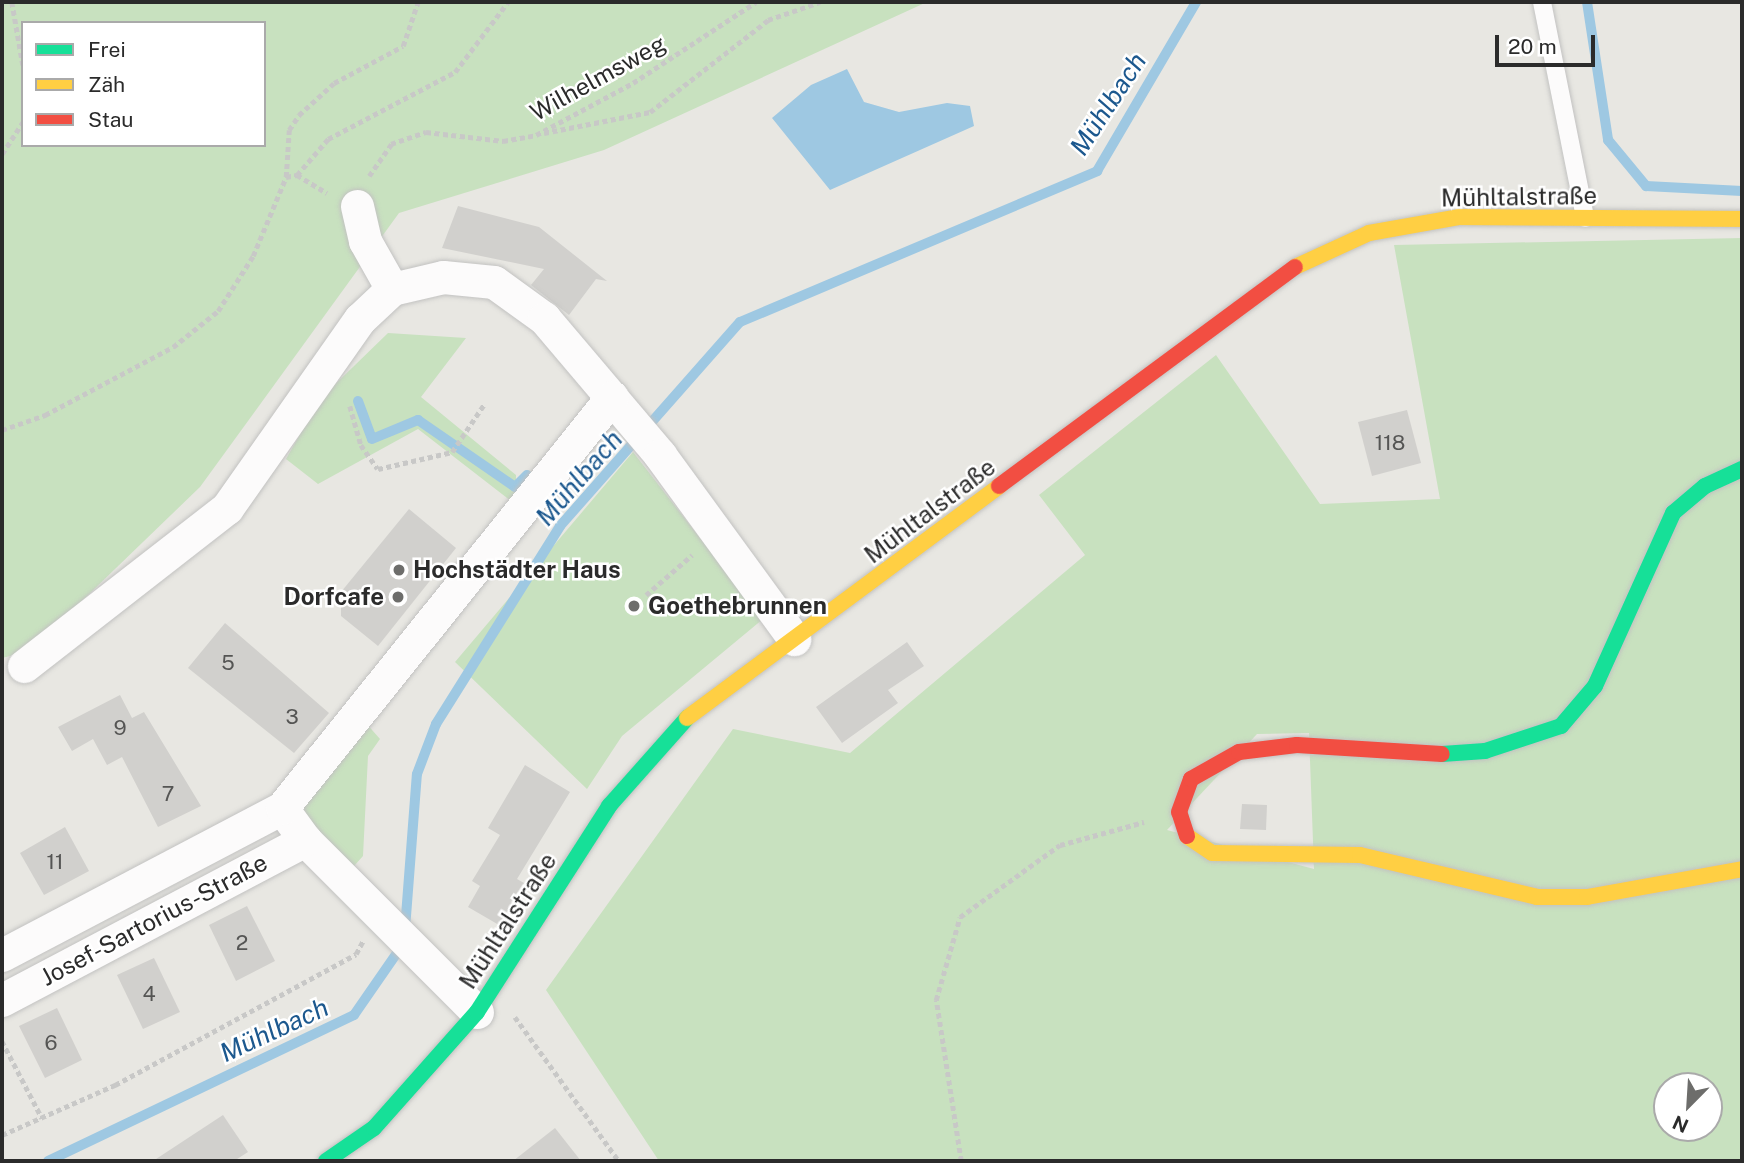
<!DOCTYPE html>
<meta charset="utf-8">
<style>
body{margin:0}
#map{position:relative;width:1744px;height:1163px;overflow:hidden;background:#e8e7e2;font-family:"Public Sans",sans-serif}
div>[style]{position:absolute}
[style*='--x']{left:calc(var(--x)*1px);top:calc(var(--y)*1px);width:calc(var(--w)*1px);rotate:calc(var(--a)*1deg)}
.green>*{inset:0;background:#c8e1bf}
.water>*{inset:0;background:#9ec8e2}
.stream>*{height:10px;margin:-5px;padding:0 5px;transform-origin:5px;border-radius:5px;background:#9ec8e2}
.building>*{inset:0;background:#d1d0cd}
.path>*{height:4.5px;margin-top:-2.25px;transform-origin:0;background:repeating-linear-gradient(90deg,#c8c8c7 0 5px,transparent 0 8.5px)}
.roads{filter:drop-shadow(0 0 2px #c2c2c1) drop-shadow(0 0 2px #c2c2c1)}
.lane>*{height:18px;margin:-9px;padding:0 9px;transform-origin:9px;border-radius:9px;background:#fcfbfb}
.street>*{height:33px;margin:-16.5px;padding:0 16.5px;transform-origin:16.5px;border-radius:16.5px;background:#fcfbfb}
.fast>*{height:16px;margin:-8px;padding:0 8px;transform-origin:8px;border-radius:8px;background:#16e098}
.slow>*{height:16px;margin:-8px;padding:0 8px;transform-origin:8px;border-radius:8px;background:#ffcf43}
.jam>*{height:16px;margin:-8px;padding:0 8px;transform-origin:8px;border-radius:8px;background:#f24e42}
.dots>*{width:19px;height:19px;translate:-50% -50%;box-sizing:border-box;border:4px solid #fff;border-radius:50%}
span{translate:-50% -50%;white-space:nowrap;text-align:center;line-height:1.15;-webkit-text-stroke:5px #fff;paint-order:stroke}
.number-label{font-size:21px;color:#555554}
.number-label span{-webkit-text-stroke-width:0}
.street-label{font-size:24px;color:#2b2b2b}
.poi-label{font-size:24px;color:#2b2b2b;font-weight:700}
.left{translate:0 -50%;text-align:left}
.right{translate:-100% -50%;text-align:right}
.water-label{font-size:26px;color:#1c588e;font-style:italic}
.frame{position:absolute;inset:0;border:4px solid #2b2b2b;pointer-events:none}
.legend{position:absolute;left:21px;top:21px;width:245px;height:126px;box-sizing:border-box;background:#fff;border:2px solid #aaa;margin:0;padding:9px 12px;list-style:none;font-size:21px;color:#2b2b2b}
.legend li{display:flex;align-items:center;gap:14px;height:35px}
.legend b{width:35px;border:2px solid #aaa}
.north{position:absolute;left:1653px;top:1072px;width:70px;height:70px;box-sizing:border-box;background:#fff;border:2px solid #aaa;border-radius:50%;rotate:204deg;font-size:19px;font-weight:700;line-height:28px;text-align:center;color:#2b2b2b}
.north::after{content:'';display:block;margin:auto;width:24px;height:32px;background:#6d6d6b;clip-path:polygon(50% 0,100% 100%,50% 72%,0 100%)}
.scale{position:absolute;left:1495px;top:35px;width:100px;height:32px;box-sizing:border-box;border:4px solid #2b2b2b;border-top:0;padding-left:9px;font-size:21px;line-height:24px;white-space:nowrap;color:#2b2b2b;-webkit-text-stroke:5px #fff;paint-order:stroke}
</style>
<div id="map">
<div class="green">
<div style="clip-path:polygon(evenodd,2px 2px,927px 2px,604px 150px,399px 213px,200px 487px,30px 651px,2px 658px,2px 2px,23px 23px,264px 23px,264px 145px,23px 145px,23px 23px)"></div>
<div style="clip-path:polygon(evenodd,1742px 238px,1742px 1161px,659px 1161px,546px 990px,733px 729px,850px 753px,1085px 555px,1039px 495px,1216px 355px,1320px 504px,1440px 499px,1394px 245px,1742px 238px,1309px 733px,1314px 869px,1167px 830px,1257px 734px,1309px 733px,1742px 238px,1667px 1086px,1709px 1086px,1709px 1128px,1667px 1128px,1667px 1086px)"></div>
<div style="clip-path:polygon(388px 333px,466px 338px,421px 397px,516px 475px,516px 505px,418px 429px,318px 484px,286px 459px,320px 399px)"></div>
<div style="clip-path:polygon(633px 452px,763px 619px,622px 736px,587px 789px,455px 662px)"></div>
<div style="clip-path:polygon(365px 722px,380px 739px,368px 756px,363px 856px,354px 866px,302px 818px,297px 802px)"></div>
</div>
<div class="water">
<div style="clip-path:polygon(847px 69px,864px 102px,899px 112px,947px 103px,970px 106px,974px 126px,830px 190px,772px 118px,811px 85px)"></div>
</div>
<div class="stream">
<div style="--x:1587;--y:2;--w:140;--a:81.3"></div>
<div style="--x:1608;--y:140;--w:60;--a:50.4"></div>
<div style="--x:1646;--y:186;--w:96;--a:3"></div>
<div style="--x:358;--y:401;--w:40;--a:69.8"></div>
<div style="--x:372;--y:439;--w:50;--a:-22.4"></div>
<div style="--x:418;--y:420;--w:118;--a:34.6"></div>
<div style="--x:515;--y:487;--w:17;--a:-45"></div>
<div style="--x:405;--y:929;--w:155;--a:-85.6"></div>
<div style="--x:417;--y:774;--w:53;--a:-69.2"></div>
<div style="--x:436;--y:724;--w:234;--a:-57.9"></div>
<div style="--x:560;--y:526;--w:272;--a:-48.6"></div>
<div style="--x:740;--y:322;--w:388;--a:-22.9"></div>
<div style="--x:1097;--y:171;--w:196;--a:-59.6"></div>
<div style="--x:48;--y:1161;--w:339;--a:-25.5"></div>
<div style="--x:354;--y:1015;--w:83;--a:-55.3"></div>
</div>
<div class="building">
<div style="clip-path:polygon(458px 206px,539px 227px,607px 281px,596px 279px,569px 315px,531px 285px,544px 269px,442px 248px)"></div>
<div style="clip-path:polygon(1407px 410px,1421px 463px,1372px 476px,1358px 422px)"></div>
<div style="clip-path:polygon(409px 509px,456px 548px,378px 646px,341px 616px,341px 592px)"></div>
<div style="clip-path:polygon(225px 623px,329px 713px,294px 753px,188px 668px)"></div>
<div style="clip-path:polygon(907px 642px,924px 666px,888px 690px,898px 703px,842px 743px,816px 707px)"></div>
<div style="clip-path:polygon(120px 695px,132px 718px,144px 712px,201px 806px,158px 827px,122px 757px,107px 765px,93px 739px,72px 751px,58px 727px)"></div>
<div style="clip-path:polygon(525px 765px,570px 792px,517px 879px,524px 883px,499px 925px,468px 907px,480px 886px,472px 881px,500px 835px,488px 828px)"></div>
<div style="clip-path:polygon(1242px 804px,1267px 805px,1266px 830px,1240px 829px)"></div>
<div style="clip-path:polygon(65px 827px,89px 871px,44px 895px,20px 853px)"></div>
<div style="clip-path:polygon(247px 906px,275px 961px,236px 981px,209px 925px)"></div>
<div style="clip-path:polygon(154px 958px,180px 1012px,143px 1029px,117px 975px)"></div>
<div style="clip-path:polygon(57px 1008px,82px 1060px,45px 1078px,19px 1026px)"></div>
<div style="clip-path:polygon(223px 1115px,248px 1152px,234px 1161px,153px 1161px)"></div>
<div style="clip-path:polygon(555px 1128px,581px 1161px,513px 1161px)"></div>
</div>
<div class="path">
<div style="--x:12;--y:2;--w:64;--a:80.1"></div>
<div style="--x:544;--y:133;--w:108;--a:-11.2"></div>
<div style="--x:650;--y:112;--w:150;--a:-37.9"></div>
<div style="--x:768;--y:20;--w:55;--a:-19.1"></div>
<div style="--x:2;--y:154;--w:38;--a:-57"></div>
<div style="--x:297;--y:175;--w:48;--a:-49.3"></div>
<div style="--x:328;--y:139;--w:144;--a:-27.8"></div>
<div style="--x:455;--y:72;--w:88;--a:-52.9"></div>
<div style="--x:369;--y:176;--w:39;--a:-55"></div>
<div style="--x:391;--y:144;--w:37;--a:-19"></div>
<div style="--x:426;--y:132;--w:78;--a:6.7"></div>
<div style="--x:503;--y:141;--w:34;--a:-10"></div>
<div style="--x:536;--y:135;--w:110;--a:-28.2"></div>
<div style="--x:633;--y:83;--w:147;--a:-33.4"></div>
<div style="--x:286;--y:177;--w:47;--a:-86.3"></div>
<div style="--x:289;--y:130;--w:18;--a:-56"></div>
<div style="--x:299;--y:115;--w:47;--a:-42.4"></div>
<div style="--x:334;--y:83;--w:78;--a:-28.2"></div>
<div style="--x:403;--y:46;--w:46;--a:-71.2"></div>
<div style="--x:350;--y:406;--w:41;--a:74.2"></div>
<div style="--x:361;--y:445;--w:29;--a:55"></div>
<div style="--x:378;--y:469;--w:76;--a:-12.9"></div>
<div style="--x:452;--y:452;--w:59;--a:-56"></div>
<div style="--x:2;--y:430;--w:46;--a:-19.2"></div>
<div style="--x:45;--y:415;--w:145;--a:-28"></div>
<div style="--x:173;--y:347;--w:58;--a:-38.7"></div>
<div style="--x:218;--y:311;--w:65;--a:-57.5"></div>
<div style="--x:253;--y:256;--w:86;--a:-67.3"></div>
<div style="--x:286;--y:177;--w:11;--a:-10"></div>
<div style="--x:297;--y:175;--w:35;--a:31"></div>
<div style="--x:646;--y:595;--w:61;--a:-41"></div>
<div style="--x:515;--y:1017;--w:178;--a:54.2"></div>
<div style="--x:2;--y:1041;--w:87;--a:62.5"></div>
<div style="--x:2;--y:1135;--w:124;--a:-23.9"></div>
<div style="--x:115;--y:1085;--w:274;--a:-28.5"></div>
<div style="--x:356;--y:954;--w:15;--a:-62"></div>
<div style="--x:961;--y:1161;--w:163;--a:-98.8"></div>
<div style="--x:936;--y:1000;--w:86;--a:-73.9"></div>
<div style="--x:960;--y:917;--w:123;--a:-35.8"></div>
<div style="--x:1060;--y:845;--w:87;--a:-15.3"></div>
</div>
<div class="roads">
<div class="lane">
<div style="--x:1542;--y:2;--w:220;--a:78.7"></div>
</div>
<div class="street">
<div style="--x:357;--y:206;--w:36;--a:77"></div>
<div style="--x:365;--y:241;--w:55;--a:60.6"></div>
<div style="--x:392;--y:289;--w:52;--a:-13.2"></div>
<div style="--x:443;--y:277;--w:51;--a:5.6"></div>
<div style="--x:494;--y:282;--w:62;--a:35.8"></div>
<div style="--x:544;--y:318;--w:180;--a:49.7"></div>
<div style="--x:660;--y:455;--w:228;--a:53.9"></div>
<div style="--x:24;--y:666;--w:257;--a:-37.9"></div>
<div style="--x:227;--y:508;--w:231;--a:-54.9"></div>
<div style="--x:360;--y:319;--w:44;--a:-43.2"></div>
<div style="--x:2;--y:955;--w:316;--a:-27.7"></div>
<div style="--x:2;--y:1000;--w:343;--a:-27.8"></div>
<div style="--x:477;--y:1012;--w:243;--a:-135"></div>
<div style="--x:305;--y:840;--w:39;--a:-126"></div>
<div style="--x:282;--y:808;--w:527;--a:-51.24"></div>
</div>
<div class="fast">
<div style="--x:1442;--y:754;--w:43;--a:-4"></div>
<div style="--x:1485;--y:751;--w:80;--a:-18.2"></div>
<div style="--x:1561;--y:726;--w:52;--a:-49.6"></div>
<div style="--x:1595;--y:686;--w:190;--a:-65.7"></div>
<div style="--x:1673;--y:513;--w:42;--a:-40.2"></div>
<div style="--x:1705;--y:486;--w:41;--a:-24.7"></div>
<div style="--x:326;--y:1161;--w:58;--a:-34.5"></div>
<div style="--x:374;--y:1128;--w:155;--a:-48.4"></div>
<div style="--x:477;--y:1012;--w:245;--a:-57.3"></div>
<div style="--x:609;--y:806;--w:118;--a:-48.4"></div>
</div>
<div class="slow">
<div style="--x:1295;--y:267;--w:81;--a:-24.7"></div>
<div style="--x:1369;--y:233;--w:91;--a:-10.1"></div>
<div style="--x:1459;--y:217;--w:283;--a:0.4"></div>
<div style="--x:687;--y:718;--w:389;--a:-36.6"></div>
<div style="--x:1187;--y:836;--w:30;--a:34"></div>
<div style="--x:1212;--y:853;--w:148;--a:0.8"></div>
<div style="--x:1360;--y:855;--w:182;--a:13.3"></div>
<div style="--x:1537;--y:897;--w:50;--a:0"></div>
<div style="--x:1587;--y:897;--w:158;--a:-10.2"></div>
</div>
<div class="jam">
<div style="--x:999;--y:486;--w:368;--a:-36.5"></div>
<div style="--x:1187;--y:836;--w:25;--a:-108"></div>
<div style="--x:1179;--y:812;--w:35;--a:-70"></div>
<div style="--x:1191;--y:779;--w:55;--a:-29.4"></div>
<div style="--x:1239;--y:752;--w:58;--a:-6.9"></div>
<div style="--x:1297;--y:745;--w:145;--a:3.6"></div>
</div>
</div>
<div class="dots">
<div style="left:399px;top:570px;background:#6d6d6b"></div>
<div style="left:398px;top:597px;background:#6d6d6b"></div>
<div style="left:634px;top:606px;background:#6d6d6b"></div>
</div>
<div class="number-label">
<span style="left:1390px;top:443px">118</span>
<span style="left:228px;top:663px">5</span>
<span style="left:292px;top:717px">3</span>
<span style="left:120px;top:728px">9</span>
<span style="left:168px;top:794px">7</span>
<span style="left:55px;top:862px">11</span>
<span style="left:242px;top:943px">2</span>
<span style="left:149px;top:994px">4</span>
<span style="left:51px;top:1043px">6</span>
</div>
<div class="street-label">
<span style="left:598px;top:78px;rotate:-29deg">Wilhelmsweg</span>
<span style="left:1519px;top:197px;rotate:-1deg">Mühltalstraße</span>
<span style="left:930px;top:511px;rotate:-37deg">Mühltalstraße</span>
<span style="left:154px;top:920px;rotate:-28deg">Josef-Sartorius-Straße</span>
<span style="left:508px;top:921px;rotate:-57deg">Mühltalstraße</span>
</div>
<div class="poi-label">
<span class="left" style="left:413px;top:570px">Hochstädter Haus</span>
<span class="right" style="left:384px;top:597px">Dorfcafe</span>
<span class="left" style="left:648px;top:606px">Goethebrunnen</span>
</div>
<div class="water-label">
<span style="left:1108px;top:104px;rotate:-57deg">Mühlbach</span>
<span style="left:579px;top:478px;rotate:-49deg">Mühlbach</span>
<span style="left:274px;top:1030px;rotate:-25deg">Mühlbach</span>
</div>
<div class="frame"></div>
<ul class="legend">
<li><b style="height:9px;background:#16e098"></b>Frei</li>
<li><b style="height:9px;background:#ffcf43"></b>Zäh</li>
<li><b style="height:9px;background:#f24e42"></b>Stau</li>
</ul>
<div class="north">N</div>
<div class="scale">20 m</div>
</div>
